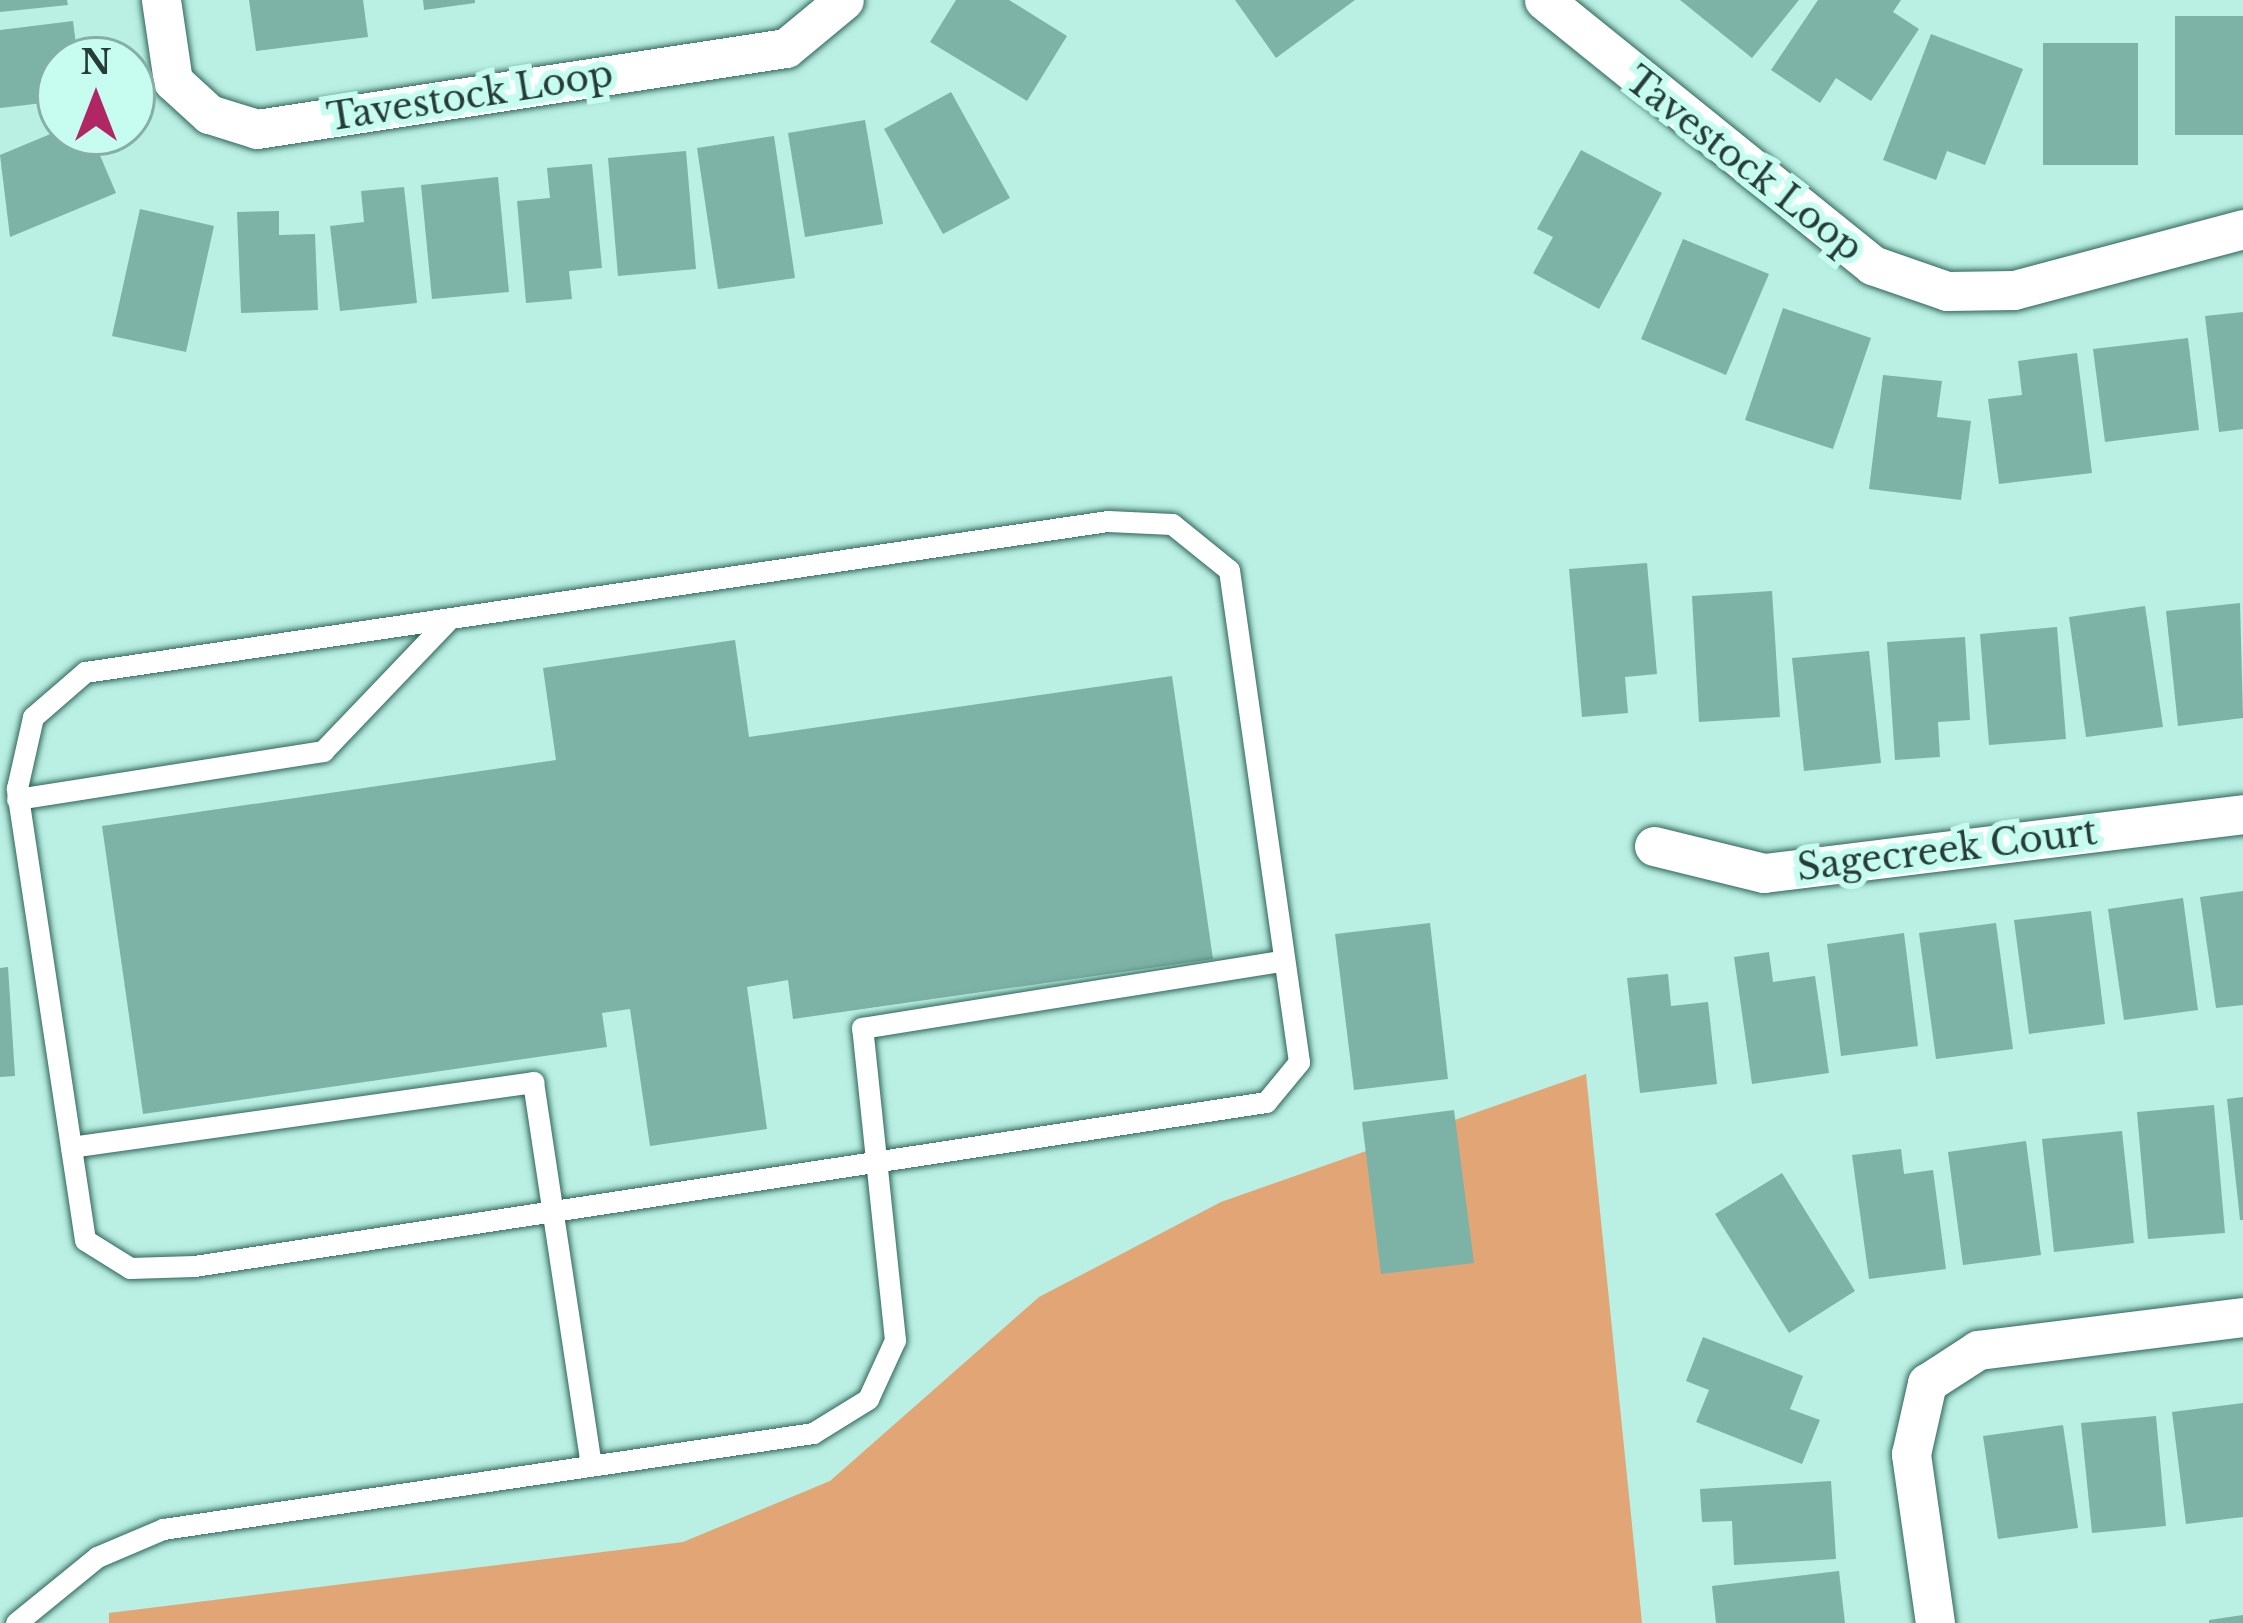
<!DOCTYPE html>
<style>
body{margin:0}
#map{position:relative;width:2243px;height:1623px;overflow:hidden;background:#b9f0e3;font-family:"Libre Baskerville",serif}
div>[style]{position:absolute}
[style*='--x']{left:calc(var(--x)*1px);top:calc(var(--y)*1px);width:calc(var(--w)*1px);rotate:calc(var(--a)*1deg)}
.green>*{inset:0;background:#e1a576}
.building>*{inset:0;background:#7db2a6}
.roads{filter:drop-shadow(0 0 3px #31655a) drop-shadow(0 0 3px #31655a)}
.service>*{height:21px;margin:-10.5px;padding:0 10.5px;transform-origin:10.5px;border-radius:10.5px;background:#fff}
.minor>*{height:39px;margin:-19.5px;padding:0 19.5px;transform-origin:19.5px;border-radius:19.5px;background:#fff}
span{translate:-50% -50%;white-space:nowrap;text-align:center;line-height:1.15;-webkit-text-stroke:12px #c6fdf0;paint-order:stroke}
.street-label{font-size:36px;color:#263c37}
.north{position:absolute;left:36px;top:36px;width:120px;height:120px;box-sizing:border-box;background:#c6fdf0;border:3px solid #86b0a6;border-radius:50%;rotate:0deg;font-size:33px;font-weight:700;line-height:48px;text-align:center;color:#263c37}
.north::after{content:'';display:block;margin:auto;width:42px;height:54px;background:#b12665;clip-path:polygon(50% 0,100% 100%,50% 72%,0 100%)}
</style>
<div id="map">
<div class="green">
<div style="clip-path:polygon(1586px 1074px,1642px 1623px,109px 1623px,109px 1613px,683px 1542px,830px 1481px,1039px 1297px,1221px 1202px)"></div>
</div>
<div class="building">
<div style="clip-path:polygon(0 0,67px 0,68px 5px,0 12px)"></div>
<div style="clip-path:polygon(249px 0,363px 0,368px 37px,256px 51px)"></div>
<div style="clip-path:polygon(423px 0,475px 0,475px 3px,424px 10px)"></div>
<div style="clip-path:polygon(956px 0,1009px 0,1067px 36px,1027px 101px,930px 42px)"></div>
<div style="clip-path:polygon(1235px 0,1355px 0,1276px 58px)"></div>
<div style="clip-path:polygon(1680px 0,1799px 0,1752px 58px)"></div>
<div style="clip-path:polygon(1818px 0,1901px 0,1893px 12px,1919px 29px,1871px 101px,1836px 78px,1820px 103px,1771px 70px)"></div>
<div style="clip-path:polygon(2175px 16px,2243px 16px,2243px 135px,2175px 135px)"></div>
<div style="clip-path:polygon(73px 21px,78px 60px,60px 60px,60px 101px,0 108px,0 30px)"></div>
<div style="clip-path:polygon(1931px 34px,2023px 69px,1985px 165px,1947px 151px,1936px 180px,1883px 160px)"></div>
<div style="clip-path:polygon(2043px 43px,2138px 43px,2138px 165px,2043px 165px)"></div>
<div style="clip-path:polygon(951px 92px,1010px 198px,943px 234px,884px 129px)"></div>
<div style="clip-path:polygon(865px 120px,883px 224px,805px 237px,788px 133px)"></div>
<div style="clip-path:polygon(60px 130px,90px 132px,116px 193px,10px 237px,0 155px)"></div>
<div style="clip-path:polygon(774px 136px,795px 278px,718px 289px,697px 148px)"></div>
<div style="clip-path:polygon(1581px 150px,1662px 193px,1599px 309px,1533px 273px,1553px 237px,1537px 229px)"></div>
<div style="clip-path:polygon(686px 151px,696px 269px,618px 276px,608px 158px)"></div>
<div style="clip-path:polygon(592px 164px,602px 268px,569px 271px,572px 299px,526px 303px,517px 201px,550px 198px,547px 168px)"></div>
<div style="clip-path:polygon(498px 177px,509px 292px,432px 299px,421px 185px)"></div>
<div style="clip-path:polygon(404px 187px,417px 303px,340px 311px,330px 226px,364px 222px,361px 191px)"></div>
<div style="clip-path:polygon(140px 209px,214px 226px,186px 352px,112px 336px)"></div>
<div style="clip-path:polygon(279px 211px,279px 235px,315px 234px,318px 310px,241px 313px,237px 212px)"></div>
<div style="clip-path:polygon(1683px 239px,1769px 274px,1726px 375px,1641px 339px)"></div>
<div style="clip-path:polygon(1783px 308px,1871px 338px,1833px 449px,1745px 420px)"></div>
<div style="clip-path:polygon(2243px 312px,2243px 429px,2219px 432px,2205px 316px)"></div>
<div style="clip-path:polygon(2188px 338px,2199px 430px,2105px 442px,2093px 349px)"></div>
<div style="clip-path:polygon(2077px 353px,2092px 473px,1999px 484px,1988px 399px,2022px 395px,2018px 361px)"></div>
<div style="clip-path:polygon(1883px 375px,1942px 381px,1937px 417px,1971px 421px,1961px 500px,1869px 489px)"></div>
<div style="clip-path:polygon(1647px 563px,1657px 674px,1625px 677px,1628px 713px,1582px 717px,1569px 569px)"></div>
<div style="clip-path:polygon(1772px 591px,1780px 717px,1699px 722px,1692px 596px)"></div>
<div style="clip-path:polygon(2240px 603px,2243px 718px,2178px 726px,2166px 611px)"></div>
<div style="clip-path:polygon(2145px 606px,2163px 727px,2086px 737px,2069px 617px)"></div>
<div style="clip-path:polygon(2057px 627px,2066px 739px,1989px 745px,1980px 634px)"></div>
<div style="clip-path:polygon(1965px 637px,1970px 720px,1938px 722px,1940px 757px,1895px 760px,1887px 642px)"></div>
<div style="clip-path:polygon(735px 640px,749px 737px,1172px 676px,1213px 959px,793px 1019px,788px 980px,747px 987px,767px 1129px,650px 1146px,630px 1009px,602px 1013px,607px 1047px,143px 1114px,102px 826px,556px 760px,543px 668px)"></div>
<div style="clip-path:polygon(1869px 651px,1881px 763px,1804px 771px,1792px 658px)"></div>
<div style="clip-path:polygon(2243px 891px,2243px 1005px,2216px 1008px,2200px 897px)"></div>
<div style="clip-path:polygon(2183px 898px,2198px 1010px,2124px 1020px,2108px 909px)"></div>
<div style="clip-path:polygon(2091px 911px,2105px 1024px,2029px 1034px,2014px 920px)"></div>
<div style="clip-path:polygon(1430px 923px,1448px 1079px,1354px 1090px,1335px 934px)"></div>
<div style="clip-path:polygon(1996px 923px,2013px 1049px,1936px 1059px,1919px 933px)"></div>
<div style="clip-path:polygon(1904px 933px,1918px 1046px,1841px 1056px,1827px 944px)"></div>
<div style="clip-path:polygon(1769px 952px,1773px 982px,1815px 976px,1829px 1073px,1752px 1084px,1734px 957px)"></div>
<div style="clip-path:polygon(8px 967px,15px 1076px,0 1077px,0 968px)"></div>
<div style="clip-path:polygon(1668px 974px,1671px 1006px,1708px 1002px,1717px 1084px,1640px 1093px,1627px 978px)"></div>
<div style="clip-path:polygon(2243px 1097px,2243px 1220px,2240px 1220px,2227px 1099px)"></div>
<div style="clip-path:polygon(2214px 1105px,2225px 1233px,2148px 1239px,2137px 1112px)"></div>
<div style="clip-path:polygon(1454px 1110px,1474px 1263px,1381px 1274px,1362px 1122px)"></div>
<div style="clip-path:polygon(2122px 1131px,2134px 1243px,2054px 1252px,2042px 1139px)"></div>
<div style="clip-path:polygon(2026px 1141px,2041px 1255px,1963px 1265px,1948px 1152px)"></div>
<div style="clip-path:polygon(1901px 1149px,1904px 1174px,1933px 1170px,1946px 1269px,1869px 1279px,1852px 1155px)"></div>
<div style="clip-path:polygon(1782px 1173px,1855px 1291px,1789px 1333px,1715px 1214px)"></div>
<div style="clip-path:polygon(1703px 1337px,1803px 1376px,1790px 1409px,1820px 1420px,1802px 1464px,1696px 1422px,1709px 1390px,1686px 1381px)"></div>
<div style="clip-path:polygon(2243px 1403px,2243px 1517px,2186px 1524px,2172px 1412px)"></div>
<div style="clip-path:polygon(2156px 1416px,2166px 1526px,2092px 1533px,2081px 1423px)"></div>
<div style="clip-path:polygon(2063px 1425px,2078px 1528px,1998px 1539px,1983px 1436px)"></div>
<div style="clip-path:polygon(1831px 1481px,1836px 1559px,1734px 1565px,1732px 1521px,1702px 1522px,1700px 1489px)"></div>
<div style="clip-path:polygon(1839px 1571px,1845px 1623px,1716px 1623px,1712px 1586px)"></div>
<div style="clip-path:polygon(2243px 1615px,2243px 1623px,2209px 1623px,2209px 1620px)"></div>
</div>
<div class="roads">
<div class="service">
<div style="--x:1108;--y:521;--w:64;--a:2.7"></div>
<div style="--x:1172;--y:524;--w:73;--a:38.9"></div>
<div style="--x:1229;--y:570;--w:497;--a:81.9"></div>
<div style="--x:1299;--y:1062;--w:52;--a:129.5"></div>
<div style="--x:1266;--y:1102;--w:1084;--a:171.3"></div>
<div style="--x:194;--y:1266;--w:64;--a:178.2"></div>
<div style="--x:130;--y:1268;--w:53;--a:-148.1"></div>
<div style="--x:85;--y:1240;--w:457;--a:-98.6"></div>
<div style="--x:17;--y:788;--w:73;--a:-77.3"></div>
<div style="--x:33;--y:717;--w:69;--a:-40.9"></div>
<div style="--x:85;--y:672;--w:1034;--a:-8.4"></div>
<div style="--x:17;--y:799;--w:310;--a:-8.9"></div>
<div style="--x:323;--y:751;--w:182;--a:-46.3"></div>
<div style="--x:71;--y:1147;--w:467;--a:-8"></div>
<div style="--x:533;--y:1082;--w:386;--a:81.4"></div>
<div style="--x:16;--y:1623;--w:104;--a:-39.2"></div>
<div style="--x:97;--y:1557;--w:72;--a:-23"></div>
<div style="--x:163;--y:1529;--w:657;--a:-8.4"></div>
<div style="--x:813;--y:1433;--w:65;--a:-31.7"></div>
<div style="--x:868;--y:1399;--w:65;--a:-65.4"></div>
<div style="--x:895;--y:1340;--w:314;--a:-96"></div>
<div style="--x:862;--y:1028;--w:425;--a:-9.1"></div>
</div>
<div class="minor">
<div style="--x:161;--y:0;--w:82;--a:81.6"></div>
<div style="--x:173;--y:81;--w:49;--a:42.5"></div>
<div style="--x:209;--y:114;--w:50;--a:17.4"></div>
<div style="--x:257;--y:129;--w:535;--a:-8.71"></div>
<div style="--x:786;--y:48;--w:75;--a:-39.6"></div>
<div style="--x:1544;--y:0;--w:422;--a:38.9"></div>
<div style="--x:1872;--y:265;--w:79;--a:19.1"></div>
<div style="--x:1947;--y:291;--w:67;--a:-0.9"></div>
<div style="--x:2014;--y:290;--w:237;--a:-14.9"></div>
<div style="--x:1654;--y:846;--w:113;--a:13.8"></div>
<div style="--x:1764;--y:873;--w:483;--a:-7"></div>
<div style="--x:1935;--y:1623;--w:171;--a:-98.1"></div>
<div style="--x:1911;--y:1454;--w:73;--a:-77.3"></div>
<div style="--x:1927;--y:1383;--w:61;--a:-32.9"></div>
<div style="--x:1978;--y:1350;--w:267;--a:-7.1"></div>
</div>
</div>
<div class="street-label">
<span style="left:470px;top:96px;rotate:-9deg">Tavestock Loop</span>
<span style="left:1744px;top:164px;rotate:38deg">Tavestock Loop</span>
<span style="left:1947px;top:850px;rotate:-7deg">Sagecreek Court</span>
</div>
<div class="north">N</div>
</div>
